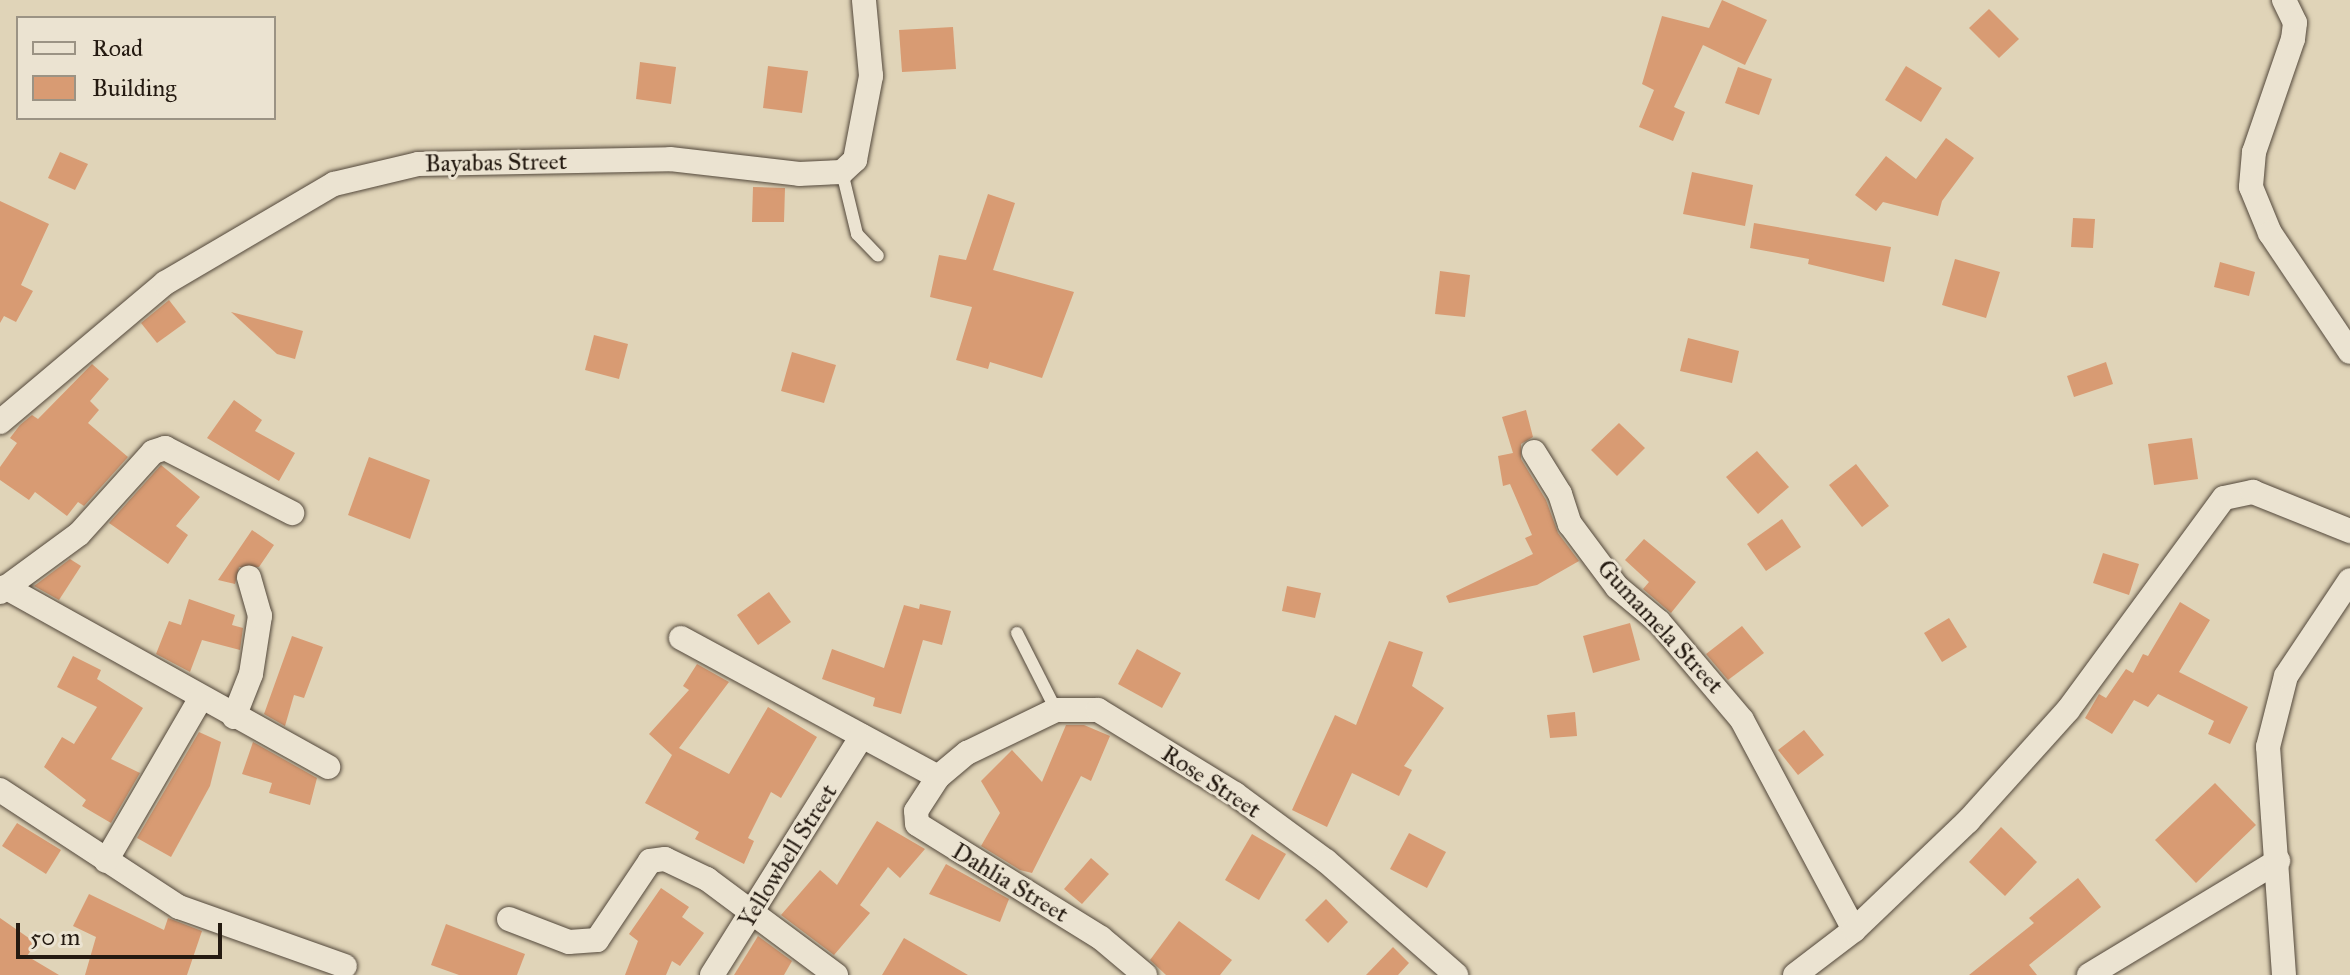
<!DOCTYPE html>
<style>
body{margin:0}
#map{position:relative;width:2350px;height:975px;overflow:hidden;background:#e0d4b8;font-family:"IM FELL Great Primer",serif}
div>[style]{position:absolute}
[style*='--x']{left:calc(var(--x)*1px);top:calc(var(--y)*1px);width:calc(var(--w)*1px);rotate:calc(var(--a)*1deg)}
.building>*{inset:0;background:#d89b73}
.roads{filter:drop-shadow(0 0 2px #53483b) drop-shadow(0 0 2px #53483b)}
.lane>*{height:12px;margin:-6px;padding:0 6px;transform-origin:6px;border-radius:6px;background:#ebe3d1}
.street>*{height:24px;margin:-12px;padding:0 12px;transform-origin:12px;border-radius:12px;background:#ebe3d1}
span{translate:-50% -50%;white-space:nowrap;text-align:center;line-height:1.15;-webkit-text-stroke:6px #ebe3d1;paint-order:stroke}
.street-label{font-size:24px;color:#241a11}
.legend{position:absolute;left:16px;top:16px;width:260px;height:104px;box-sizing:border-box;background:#ebe3d1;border:2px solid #9b9384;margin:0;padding:10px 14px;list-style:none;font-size:24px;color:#241a11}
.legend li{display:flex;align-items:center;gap:16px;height:40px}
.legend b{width:40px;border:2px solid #9b9384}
.scale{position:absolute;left:16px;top:923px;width:206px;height:36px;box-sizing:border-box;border:4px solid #241a11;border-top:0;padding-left:10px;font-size:24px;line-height:28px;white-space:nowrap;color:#241a11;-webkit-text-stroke:6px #ebe3d1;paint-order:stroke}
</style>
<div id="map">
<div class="building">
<div style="clip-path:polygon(1722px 0,1767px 20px,1745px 65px,1703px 45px,1674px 107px,1685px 112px,1673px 141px,1639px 127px,1654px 90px,1642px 84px,1662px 16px,1709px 28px)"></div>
<div style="clip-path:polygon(1989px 9px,2019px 39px,1999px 58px,1969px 28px)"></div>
<div style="clip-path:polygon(953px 27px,956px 69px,902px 72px,899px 30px)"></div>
<div style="clip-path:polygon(640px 62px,676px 67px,671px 104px,636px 99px)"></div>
<div style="clip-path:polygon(768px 66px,808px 71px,802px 113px,763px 108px)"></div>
<div style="clip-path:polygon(1906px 66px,1942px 88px,1921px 122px,1885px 100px)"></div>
<div style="clip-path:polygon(1738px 67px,1772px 79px,1759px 115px,1725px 103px)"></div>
<div style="clip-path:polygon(1946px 138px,1974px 158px,1942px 201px,1938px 216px,1883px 202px,1876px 211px,1855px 195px,1886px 156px,1916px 179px)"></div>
<div style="clip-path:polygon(60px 152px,88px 164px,75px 190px,48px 178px)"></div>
<div style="clip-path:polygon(1692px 172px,1753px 185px,1745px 226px,1683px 214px)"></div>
<div style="clip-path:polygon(753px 187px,785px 188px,784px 222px,752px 222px)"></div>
<div style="clip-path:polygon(988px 194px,1015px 203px,993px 270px,1074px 292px,1042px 378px,990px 362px,988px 369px,956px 360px,972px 307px,930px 297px,939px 255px,966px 260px)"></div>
<div style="clip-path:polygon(0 201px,49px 224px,21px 285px,33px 291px,16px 322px,4px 316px,0 323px)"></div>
<div style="clip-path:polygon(2073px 218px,2095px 219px,2093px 248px,2071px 247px)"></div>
<div style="clip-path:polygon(1754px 223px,1891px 247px,1884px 282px,1808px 264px,1809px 259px,1750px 248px)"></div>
<div style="clip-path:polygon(1955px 259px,2000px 272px,1986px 318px,1942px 305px)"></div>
<div style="clip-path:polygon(2220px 262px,2255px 272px,2249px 296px,2214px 287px)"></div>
<div style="clip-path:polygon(1440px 271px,1470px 275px,1465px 317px,1435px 314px)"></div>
<div style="clip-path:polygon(169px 300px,186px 322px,157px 343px,141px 323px)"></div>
<div style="clip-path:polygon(231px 312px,303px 331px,295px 359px,277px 354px)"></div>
<div style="clip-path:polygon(594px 335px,628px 344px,619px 379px,585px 370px)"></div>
<div style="clip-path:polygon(1688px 338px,1739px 351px,1732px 383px,1680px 371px)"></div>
<div style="clip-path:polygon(792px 352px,836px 365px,824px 403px,781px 391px)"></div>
<div style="clip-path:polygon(2106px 362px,2113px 384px,2074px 397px,2067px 376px)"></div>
<div style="clip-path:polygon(92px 364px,109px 379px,90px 401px,99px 410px,88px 423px,128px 457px,84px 506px,78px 502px,67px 516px,35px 492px,29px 500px,0 480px,0 467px,17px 443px,10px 438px,20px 425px,32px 415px,38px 419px)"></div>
<div style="clip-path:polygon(234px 400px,262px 420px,255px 431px,295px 453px,279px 481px,207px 438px)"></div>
<div style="clip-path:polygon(1526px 410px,1533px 437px,1521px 444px,1521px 459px,1546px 500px,1558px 533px,1579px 561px,1537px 585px,1449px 603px,1446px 596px,1533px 554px,1525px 538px,1532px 535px,1510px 484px,1503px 486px,1498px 456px,1513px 453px,1502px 417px)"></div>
<div style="clip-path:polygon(1619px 423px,1645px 448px,1617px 476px,1591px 450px)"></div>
<div style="clip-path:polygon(2192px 438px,2198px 479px,2154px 485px,2148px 444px)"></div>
<div style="clip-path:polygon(1757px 451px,1789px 487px,1758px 514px,1726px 477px)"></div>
<div style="clip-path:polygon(369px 457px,430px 480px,410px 539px,348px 515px)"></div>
<div style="clip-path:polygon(1856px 464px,1889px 506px,1862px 527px,1829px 485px)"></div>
<div style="clip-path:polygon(161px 465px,200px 497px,176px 526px,188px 535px,168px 564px,109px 523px)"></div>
<div style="clip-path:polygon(1782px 519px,1801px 547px,1766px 571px,1747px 544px)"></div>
<div style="clip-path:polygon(252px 530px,274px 545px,259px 567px,239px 567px,235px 584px,218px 580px)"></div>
<div style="clip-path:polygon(1644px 539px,1696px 582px,1671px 613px,1643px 589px,1649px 582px,1625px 560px)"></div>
<div style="clip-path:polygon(2103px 553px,2139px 564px,2129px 595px,2093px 583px)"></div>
<div style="clip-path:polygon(70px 559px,81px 566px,59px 600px,34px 586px)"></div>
<div style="clip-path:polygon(1287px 586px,1321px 593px,1315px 618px,1282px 611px)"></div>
<div style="clip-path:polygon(769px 592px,791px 622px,758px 645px,737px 615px)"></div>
<div style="clip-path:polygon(189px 599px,235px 615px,232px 625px,243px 628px,240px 650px,202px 640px,190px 672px,156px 654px,169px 621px,181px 625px)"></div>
<div style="clip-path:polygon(2180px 602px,2210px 620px,2179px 672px,2248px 707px,2230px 744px,2208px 734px,2214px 721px,2158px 694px,2148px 707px,2134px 700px,2112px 734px,2085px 718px,2099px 694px,2106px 698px,2126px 669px,2133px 673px,2143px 654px,2148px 656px)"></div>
<div style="clip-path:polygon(920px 604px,951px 611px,942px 645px,923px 640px,901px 714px,873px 706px,875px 698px,822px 679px,832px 649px,884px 668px,904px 605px,919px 609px)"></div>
<div style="clip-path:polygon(1949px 618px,1967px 647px,1942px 662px,1924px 633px)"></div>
<div style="clip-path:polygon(1630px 623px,1640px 660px,1593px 673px,1583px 636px)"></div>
<div style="clip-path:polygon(1742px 626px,1764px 653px,1728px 680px,1706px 654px)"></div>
<div style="clip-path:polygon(292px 636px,323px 647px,304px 698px,294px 695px,285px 726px,264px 714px)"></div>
<div style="clip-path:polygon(1389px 641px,1423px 652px,1412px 686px,1444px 708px,1404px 766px,1412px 770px,1399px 796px,1352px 773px,1327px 827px,1292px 810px,1335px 715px,1356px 725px)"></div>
<div style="clip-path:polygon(1137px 649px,1181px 673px,1162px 708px,1118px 684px)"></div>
<div style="clip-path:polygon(73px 656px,101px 670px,97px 679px,143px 708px,111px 759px,140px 773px,111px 823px,82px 806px,86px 800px,44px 767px,62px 737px,74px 744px,97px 707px,57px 687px)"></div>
<div style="clip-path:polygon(697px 664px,729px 682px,679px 748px,729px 774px,768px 707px,817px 737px,781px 798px,771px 792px,748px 838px,754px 841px,744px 864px,695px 839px,699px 832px,645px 803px,672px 755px,649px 734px,689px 690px,683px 686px)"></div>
<div style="clip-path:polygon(1575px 712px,1577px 736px,1550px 738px,1547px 715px)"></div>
<div style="clip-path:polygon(1066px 725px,1084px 725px,1110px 736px,1091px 781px,1081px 776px,1032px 873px,1020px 870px,981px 846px,1000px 813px,981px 781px,1012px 750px,1042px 782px)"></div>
<div style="clip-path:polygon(1804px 730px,1824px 755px,1798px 775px,1778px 750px)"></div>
<div style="clip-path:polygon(199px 732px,221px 742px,210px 786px,171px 857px,137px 838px)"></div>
<div style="clip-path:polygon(253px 742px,317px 778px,310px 805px,269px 793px,272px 783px,242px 774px)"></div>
<div style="clip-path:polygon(2215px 783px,2256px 825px,2196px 883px,2155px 840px)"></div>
<div style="clip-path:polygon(877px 821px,925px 849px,900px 878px,888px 867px,860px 905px,870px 913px,834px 955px,781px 915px,820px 870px,837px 885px)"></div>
<div style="clip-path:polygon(17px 823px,61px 850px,46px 874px,2px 846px)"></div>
<div style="clip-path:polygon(2001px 827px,2037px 862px,2005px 896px,1969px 862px)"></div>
<div style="clip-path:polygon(1409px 833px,1446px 852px,1427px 888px,1390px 869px)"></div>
<div style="clip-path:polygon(1252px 834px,1286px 854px,1259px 900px,1225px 880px)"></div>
<div style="clip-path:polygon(1091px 858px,1109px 874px,1082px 904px,1064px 889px)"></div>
<div style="clip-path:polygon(946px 864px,1009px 899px,1000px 922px,929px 894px)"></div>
<div style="clip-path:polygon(2078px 878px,2101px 907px,2029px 965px,2037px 975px,1969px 975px,2034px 923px,2029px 918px)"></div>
<div style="clip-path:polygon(661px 888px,689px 907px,682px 917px,704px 933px,680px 966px,672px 961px,666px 975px,625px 975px,638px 941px,629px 934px)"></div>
<div style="clip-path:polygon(89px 894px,164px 930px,168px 918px,202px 931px,187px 975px,85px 975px,96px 937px,73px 926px)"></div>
<div style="clip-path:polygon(1326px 899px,1348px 922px,1328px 943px,1305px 920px)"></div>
<div style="clip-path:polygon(0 918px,36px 943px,27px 956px,59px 975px,0 975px)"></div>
<div style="clip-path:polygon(1179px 921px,1232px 960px,1220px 975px,1166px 975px,1150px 960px)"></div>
<div style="clip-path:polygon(446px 924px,525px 954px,517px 975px,459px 975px,431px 965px)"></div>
<div style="clip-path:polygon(758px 936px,792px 961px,784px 975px,734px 975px)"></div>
<div style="clip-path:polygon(904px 938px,968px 975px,882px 975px)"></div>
<div style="clip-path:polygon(1393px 947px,1409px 963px,1398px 975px,1366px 975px)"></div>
</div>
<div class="roads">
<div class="lane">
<div style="--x:842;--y:172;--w:64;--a:76.4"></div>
<div style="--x:857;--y:234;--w:30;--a:46"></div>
<div style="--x:1017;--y:633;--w:86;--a:63.1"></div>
</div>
<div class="street">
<div style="--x:2284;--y:0;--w:25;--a:64"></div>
<div style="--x:2295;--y:23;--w:16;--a:97"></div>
<div style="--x:2293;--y:39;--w:120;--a:109"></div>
<div style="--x:2254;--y:152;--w:35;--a:95"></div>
<div style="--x:2251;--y:187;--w:50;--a:67.6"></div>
<div style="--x:2270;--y:233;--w:143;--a:56.1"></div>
<div style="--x:0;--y:422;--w:216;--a:-40.1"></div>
<div style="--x:165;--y:283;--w:196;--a:-30.4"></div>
<div style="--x:334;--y:184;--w:86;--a:-13.4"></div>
<div style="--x:418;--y:164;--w:252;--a:-1.1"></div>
<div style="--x:670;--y:159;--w:130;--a:6.6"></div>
<div style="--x:799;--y:174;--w:43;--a:-2.7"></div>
<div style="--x:842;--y:172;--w:18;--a:-43"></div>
<div style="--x:855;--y:160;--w:86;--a:-79.2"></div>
<div style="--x:871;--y:76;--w:76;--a:-95.3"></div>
<div style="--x:1534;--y:452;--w:49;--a:58.2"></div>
<div style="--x:1560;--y:494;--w:32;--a:72"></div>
<div style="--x:1570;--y:524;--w:79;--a:53.3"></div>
<div style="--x:1617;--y:587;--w:55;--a:39.8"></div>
<div style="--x:1659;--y:622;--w:128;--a:49.7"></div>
<div style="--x:1742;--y:720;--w:238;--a:61.9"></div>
<div style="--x:5;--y:587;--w:370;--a:29.1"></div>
<div style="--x:0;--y:592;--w:98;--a:-36.3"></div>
<div style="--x:79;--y:534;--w:110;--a:-47.9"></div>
<div style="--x:153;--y:452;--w:13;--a:-18"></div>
<div style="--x:165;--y:448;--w:143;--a:27.1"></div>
<div style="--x:681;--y:638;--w:292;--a:28.4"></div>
<div style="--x:234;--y:717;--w:46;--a:-68.4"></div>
<div style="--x:251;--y:674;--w:59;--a:-81.2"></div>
<div style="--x:260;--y:616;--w:40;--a:-106"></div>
<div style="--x:0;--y:790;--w:214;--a:33.2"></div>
<div style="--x:179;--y:907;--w:176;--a:19.6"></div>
<div style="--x:106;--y:861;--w:189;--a:-59.8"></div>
<div style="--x:509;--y:919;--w:64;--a:21"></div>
<div style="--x:569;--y:942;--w:28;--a:-4"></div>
<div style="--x:597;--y:940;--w:95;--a:-56.1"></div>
<div style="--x:650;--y:861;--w:15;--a:-8"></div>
<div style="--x:665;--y:859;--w:47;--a:25.5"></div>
<div style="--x:707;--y:879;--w:161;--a:36.7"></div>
<div style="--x:712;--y:975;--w:282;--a:-57.9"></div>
<div style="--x:1145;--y:975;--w:57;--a:-139.9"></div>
<div style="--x:1101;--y:938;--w:216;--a:-148.2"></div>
<div style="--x:917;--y:824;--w:13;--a:-94"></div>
<div style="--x:916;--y:811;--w:40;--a:-57.1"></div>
<div style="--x:938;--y:777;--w:38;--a:-40"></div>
<div style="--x:967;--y:753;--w:99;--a:-25.8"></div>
<div style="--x:1056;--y:710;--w:42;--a:0"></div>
<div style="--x:1098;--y:710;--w:161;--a:31.5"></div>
<div style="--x:1235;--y:794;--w:113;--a:36.4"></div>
<div style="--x:1326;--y:861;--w:173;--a:41.2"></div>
<div style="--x:1795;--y:975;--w:74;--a:-37.3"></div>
<div style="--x:1854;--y:930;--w:158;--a:-43.7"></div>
<div style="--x:1968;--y:821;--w:149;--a:-48"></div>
<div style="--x:2068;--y:710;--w:263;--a:-53.7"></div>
<div style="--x:2224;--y:498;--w:30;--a:-12"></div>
<div style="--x:2253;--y:492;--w:105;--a:21.9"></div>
<div style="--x:2089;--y:975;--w:221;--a:-31.1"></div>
<div style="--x:2284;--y:975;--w:229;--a:-94"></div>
<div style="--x:2268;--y:747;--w:73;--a:-75.8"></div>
<div style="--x:2286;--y:676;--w:115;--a:-56.3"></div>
</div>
</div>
<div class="street-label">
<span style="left:496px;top:163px;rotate:-1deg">Bayabas Street</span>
<span style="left:1660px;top:627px;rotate:47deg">Gumamela Street</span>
<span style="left:1211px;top:782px;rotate:33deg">Rose Street</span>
<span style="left:788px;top:856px;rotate:-58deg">Yellowbell Street</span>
<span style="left:1010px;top:883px;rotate:31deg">Dahlia Street</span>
</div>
<ul class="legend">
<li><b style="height:10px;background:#ebe3d1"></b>Road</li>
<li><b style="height:22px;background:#d89b73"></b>Building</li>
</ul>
<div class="scale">50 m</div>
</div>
